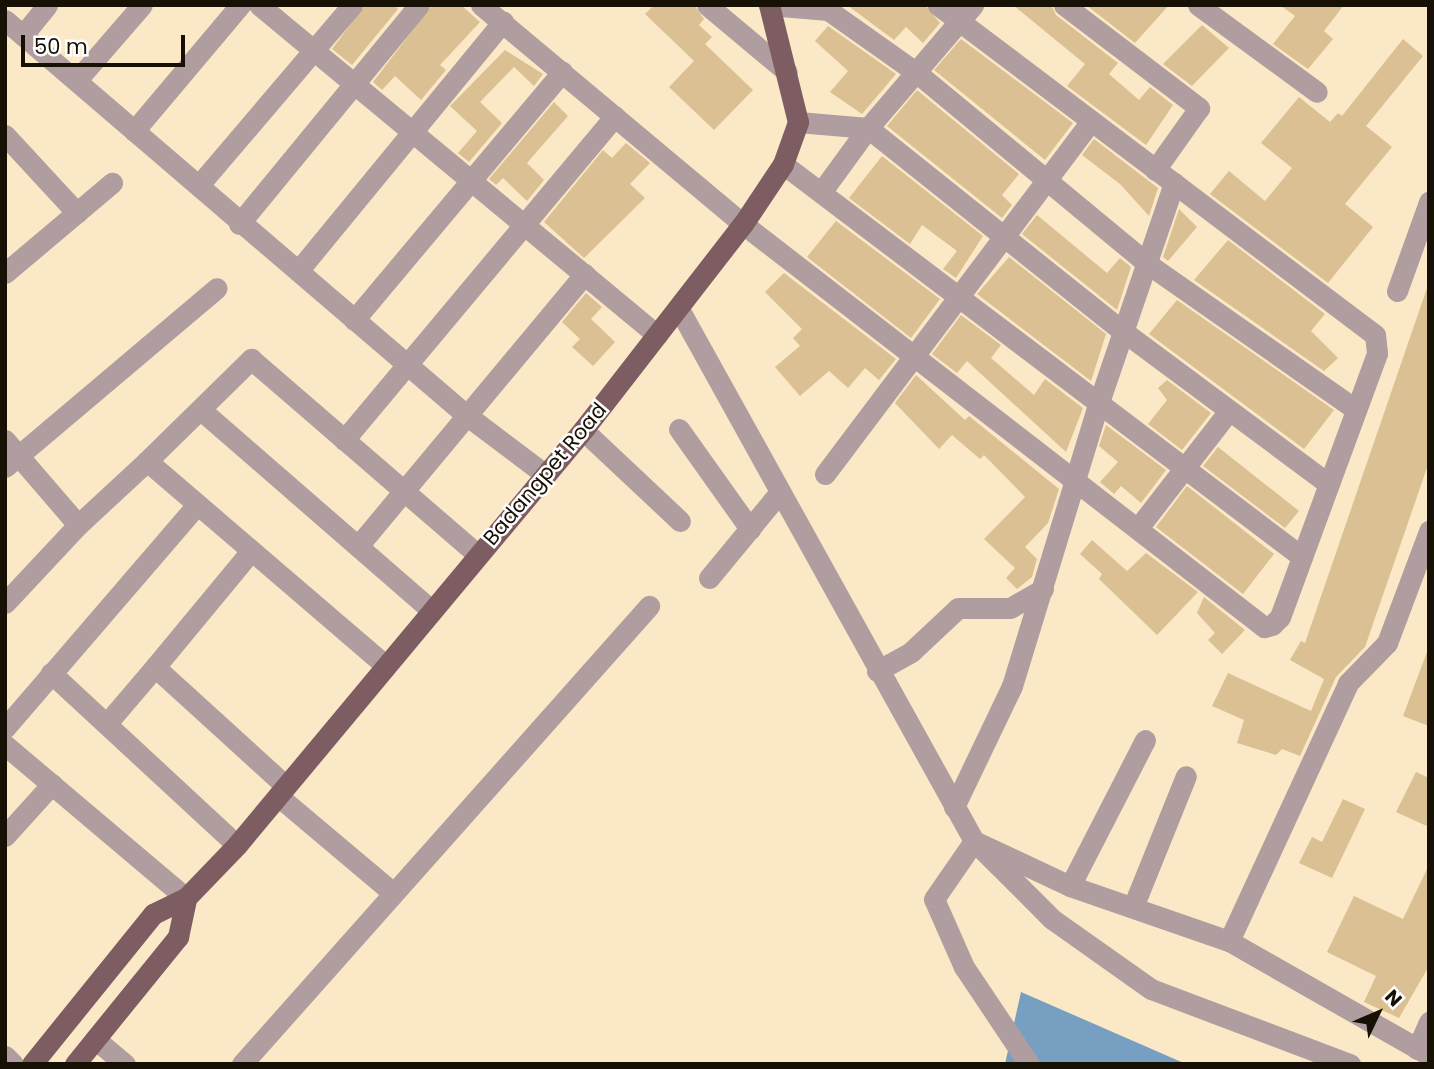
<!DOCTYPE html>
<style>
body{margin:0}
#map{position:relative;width:1434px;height:1069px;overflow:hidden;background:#fbe8c6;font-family:Poppins,sans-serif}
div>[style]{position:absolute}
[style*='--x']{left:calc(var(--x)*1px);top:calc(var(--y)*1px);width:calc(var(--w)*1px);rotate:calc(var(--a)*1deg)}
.water>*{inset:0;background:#769fc1}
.building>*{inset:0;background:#dac092}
.minor>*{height:21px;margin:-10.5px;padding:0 10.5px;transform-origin:10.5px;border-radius:10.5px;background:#b09d9f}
.major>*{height:21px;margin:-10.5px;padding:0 10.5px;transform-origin:10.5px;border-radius:10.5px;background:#7d5d62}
span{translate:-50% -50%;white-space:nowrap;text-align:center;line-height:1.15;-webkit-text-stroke:5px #fff;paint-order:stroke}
.street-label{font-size:21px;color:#161005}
.frame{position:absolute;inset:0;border:7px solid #161005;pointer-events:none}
.north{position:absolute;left:1343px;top:978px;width:70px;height:70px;-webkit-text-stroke:5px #fff;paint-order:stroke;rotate:46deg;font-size:19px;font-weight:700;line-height:28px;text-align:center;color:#161005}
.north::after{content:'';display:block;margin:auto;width:24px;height:32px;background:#161005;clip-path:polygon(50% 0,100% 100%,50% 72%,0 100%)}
.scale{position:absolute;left:21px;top:35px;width:164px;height:32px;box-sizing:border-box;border:4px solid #161005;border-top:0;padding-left:9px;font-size:21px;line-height:24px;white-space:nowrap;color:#161005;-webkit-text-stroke:5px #fff;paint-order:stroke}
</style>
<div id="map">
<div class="water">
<div style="clip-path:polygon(1021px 992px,1186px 1064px,1005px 1064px)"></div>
</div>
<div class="building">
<div style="clip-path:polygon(365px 5px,394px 5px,398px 9px,352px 65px,332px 49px)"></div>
<div style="clip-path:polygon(432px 5px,461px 5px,480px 22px,440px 65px,446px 70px,421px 100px,395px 76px,382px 90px,373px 82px)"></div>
<div style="clip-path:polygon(654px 5px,694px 5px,704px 19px,699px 25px,712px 37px,705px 44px,753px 90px,714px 130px,669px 87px,694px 61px,645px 14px)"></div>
<div style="clip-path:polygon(847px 5px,925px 5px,940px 23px,923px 43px,906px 27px,894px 40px)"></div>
<div style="clip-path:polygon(1013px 5px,1051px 5px,1056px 15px,1118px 63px,1109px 74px,1139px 100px,1150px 87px,1173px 105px,1146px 145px,1067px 86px,1085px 64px)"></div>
<div style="clip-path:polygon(1086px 5px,1169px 5px,1135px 43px)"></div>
<div style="clip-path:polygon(1280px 5px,1344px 5px,1324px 31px,1333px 39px,1308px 69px,1273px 44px,1295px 16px)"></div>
<div style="clip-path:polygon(1202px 25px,1229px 48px,1192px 86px,1163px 64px)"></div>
<div style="clip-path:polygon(828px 26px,896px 74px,862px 114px,830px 92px,848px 71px,815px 41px)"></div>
<div style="clip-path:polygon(961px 39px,1073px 123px,1045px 160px,934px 70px)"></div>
<div style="clip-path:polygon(1403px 39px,1423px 56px,1366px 126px,1392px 147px,1345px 204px,1373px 227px,1328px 283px,1210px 194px,1229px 171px,1265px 201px,1292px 168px,1261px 143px,1299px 97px,1330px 122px,1338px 113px,1342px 116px)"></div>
<div style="clip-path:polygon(505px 50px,543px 74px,534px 86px,514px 67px,480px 102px,502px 123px,469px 162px,458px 153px,477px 131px,450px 106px)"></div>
<div style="clip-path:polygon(917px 90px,1019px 174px,1002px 195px,1012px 205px,1002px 218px,887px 126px)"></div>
<div style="clip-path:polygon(554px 102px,568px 116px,527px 163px,544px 180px,527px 201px,503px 178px,496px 185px,489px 179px)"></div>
<div style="clip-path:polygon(1094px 139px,1158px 188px,1149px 216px,1120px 184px,1082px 155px)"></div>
<div style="clip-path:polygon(626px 143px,650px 163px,630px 184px,645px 198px,584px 258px,544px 222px,603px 150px,612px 158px)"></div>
<div style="clip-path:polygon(882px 156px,983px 236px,956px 278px,943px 269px,957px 251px,922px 225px,910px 244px,849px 198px)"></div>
<div style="clip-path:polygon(1179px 209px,1197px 227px,1168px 261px,1163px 257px)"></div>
<div style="clip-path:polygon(1037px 215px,1107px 273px,1120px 258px,1131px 267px,1117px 310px,1022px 234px)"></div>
<div style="clip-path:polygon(836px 221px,940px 299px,911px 338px,807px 257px)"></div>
<div style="clip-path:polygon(1228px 240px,1325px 314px,1311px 331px,1338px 358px,1324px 371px,1194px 280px)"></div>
<div style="clip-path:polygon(1009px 257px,1106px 334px,1091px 381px,977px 294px)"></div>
<div style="clip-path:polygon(784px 273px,896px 359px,879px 380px,865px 368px,848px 388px,829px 371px,800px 396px,775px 367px,800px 346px,793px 338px,802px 329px,765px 292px)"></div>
<div style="clip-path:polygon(1427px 288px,1429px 462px,1365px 647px,1336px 677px,1300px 756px,1282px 749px,1276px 755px,1237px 743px,1244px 720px,1212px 706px,1228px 673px,1311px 711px,1324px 679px,1290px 660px,1301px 641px,1305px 643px)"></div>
<div style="clip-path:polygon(586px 293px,602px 307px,591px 319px,615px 342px,593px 366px,572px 347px,580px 339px,562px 322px)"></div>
<div style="clip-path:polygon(1177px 300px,1334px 410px,1304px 449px,1149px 334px)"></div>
<div style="clip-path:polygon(961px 315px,1001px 345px,991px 358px,1034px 395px,1045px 379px,1083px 408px,1066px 452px,967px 361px,957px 373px,932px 354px)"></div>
<div style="clip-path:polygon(916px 375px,965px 420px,969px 416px,1059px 489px,1048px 523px,1025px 547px,1037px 559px,1032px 577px,1017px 589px,1006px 578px,1015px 568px,984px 539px,1025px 497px,984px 455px,980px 459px,952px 435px,939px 449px,895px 403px)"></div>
<div style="clip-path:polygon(1167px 380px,1211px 413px,1182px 450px,1148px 424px,1167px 400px,1158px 388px)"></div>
<div style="clip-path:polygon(1106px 425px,1166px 470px,1141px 503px,1121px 486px,1114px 494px,1100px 482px,1118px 462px,1099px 446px)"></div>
<div style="clip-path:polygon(1218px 447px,1299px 511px,1285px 528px,1203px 466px)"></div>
<div style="clip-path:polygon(1187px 486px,1274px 554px,1243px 594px,1156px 527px)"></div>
<div style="clip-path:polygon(1092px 540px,1127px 571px,1146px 553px,1198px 592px,1157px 635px,1099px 579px,1102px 574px,1080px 554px)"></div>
<div style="clip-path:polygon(1204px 597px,1245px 630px,1222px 654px,1208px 640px,1215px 633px,1197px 613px)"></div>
<div style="clip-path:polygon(1427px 652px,1429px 653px,1429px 726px,1403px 716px)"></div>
<div style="clip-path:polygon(1416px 772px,1429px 778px,1429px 827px,1396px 812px)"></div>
<div style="clip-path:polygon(1343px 799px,1365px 809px,1332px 878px,1299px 863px,1312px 837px,1322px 842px)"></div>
<div style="clip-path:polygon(1429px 865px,1429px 966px,1399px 1018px,1364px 1002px,1376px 976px,1327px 952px,1354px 896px,1403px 919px)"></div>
</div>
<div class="minor">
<div style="--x:259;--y:5;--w:517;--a:39.66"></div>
<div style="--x:481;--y:5;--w:341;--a:39.9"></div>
<div style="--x:743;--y:224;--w:659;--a:37.72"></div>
<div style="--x:1264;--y:627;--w:8;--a:-14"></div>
<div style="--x:1272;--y:625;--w:11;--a:-45"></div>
<div style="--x:1280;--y:617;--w:281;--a:-69.8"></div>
<div style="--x:1377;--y:353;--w:18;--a:-96"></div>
<div style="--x:1375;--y:335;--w:548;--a:-142.94"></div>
<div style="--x:707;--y:5;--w:104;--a:39.9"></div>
<div style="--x:769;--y:5;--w:59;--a:4.8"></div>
<div style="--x:828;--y:10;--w:109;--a:35.3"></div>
<div style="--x:917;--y:73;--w:300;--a:39.6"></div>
<div style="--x:1148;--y:264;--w:253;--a:35"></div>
<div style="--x:1064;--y:5;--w:170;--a:37.3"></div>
<div style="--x:1199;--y:108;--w:76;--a:125.4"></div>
<div style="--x:1198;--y:5;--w:147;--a:36.2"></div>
<div style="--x:5;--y:20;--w:606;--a:40.58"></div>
<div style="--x:465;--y:414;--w:101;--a:37"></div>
<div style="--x:23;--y:35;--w:38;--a:-51"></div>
<div style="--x:77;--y:80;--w:99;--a:-49.1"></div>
<div style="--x:798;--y:122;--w:70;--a:4.9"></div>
<div style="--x:868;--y:128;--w:327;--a:38.6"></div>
<div style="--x:1124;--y:332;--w:253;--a:36.6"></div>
<div style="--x:134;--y:131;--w:165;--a:-49.9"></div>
<div style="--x:5;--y:135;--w:106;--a:47.3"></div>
<div style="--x:783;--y:164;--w:651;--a:37.13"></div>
<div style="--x:199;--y:185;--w:236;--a:-49.6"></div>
<div style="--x:822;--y:191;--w:78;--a:-53.9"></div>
<div style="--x:868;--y:128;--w:162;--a:-49.5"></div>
<div style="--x:239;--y:224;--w:283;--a:-50.6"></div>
<div style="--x:298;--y:271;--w:323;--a:-50.6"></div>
<div style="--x:5;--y:273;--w:140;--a:-40.1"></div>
<div style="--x:1397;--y:291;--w:95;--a:-70.2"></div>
<div style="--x:679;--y:309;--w:608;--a:60.99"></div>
<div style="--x:974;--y:841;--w:110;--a:45"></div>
<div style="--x:1052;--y:919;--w:121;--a:35.3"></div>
<div style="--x:1151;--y:989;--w:213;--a:20.7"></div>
<div style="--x:354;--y:320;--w:324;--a:-50"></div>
<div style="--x:201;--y:410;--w:306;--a:41"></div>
<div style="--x:679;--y:429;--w:123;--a:54.6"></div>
<div style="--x:583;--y:430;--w:133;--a:43.2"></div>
<div style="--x:5;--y:440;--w:112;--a:49.3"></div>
<div style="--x:78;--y:525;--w:94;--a:-42.8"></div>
<div style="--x:147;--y:461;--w:313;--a:40.6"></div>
<div style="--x:344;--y:440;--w:422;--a:-50.1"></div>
<div style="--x:147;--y:461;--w:146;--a:-44.4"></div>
<div style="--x:251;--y:359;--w:300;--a:40.8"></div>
<div style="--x:5;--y:467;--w:277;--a:-40.2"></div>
<div style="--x:825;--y:474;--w:442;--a:-53"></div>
<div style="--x:1138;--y:528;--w:147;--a:-52.2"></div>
<div style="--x:358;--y:546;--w:354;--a:-50.2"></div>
<div style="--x:709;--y:578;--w:110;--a:-50.5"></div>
<div style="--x:5;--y:603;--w:107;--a:-46.9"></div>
<div style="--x:155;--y:667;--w:151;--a:-50.4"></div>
<div style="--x:877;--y:671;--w:39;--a:-29"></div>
<div style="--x:911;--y:652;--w:64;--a:-43.1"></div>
<div style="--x:958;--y:608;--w:52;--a:0"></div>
<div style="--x:1010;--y:608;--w:38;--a:-30"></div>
<div style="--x:51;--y:673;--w:253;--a:42.8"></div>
<div style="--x:108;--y:722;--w:72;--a:-49.5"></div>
<div style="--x:155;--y:667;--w:177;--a:42.3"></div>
<div style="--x:5;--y:728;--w:294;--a:-49.3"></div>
<div style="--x:5;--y:745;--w:237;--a:40.2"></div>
<div style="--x:278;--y:796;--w:150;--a:40.1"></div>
<div style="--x:954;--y:807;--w:134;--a:-64.4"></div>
<div style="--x:1012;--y:686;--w:294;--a:-73"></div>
<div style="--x:1098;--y:405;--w:235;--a:-71.1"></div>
<div style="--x:5;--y:836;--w:70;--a:-47.9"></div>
<div style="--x:1070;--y:886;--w:164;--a:-62.8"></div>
<div style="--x:1133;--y:907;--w:141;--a:-68"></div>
<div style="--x:1229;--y:941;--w:230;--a:29.7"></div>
<div style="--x:95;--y:1039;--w:39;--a:40"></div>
<div style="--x:1417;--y:1049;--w:30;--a:-66"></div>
<div style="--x:5;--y:1056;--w:11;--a:45"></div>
<div style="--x:242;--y:1064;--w:613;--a:-48.37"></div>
<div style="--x:1029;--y:1064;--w:117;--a:-123.8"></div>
<div style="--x:964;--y:967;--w:74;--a:-113.8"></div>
<div style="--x:934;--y:899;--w:70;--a:-55.4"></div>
<div style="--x:974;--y:841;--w:106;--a:25.1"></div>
<div style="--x:1070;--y:886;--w:168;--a:19.1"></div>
<div style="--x:1229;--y:941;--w:284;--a:-65.2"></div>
<div style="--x:1348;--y:683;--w:56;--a:-45.7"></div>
<div style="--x:1387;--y:643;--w:120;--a:-69.4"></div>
</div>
<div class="major">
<div style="--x:32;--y:1064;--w:193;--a:-51.1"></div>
<div style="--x:153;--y:914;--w:37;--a:-26"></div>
<div style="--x:186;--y:898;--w:74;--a:-46.1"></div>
<div style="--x:237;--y:845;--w:540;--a:-50.18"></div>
<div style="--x:583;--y:430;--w:261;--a:-52.2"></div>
<div style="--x:743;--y:224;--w:72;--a:-56.3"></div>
<div style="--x:783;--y:164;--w:45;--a:-70.3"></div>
<div style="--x:798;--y:122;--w:121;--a:-103.9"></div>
<div style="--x:75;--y:1064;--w:164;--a:-51"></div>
<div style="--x:178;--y:937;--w:40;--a:-78"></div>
</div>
<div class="street-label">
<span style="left:545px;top:474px;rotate:-50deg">Badangpet Road</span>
</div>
<div class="frame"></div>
<div class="north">N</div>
<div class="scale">50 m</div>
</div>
